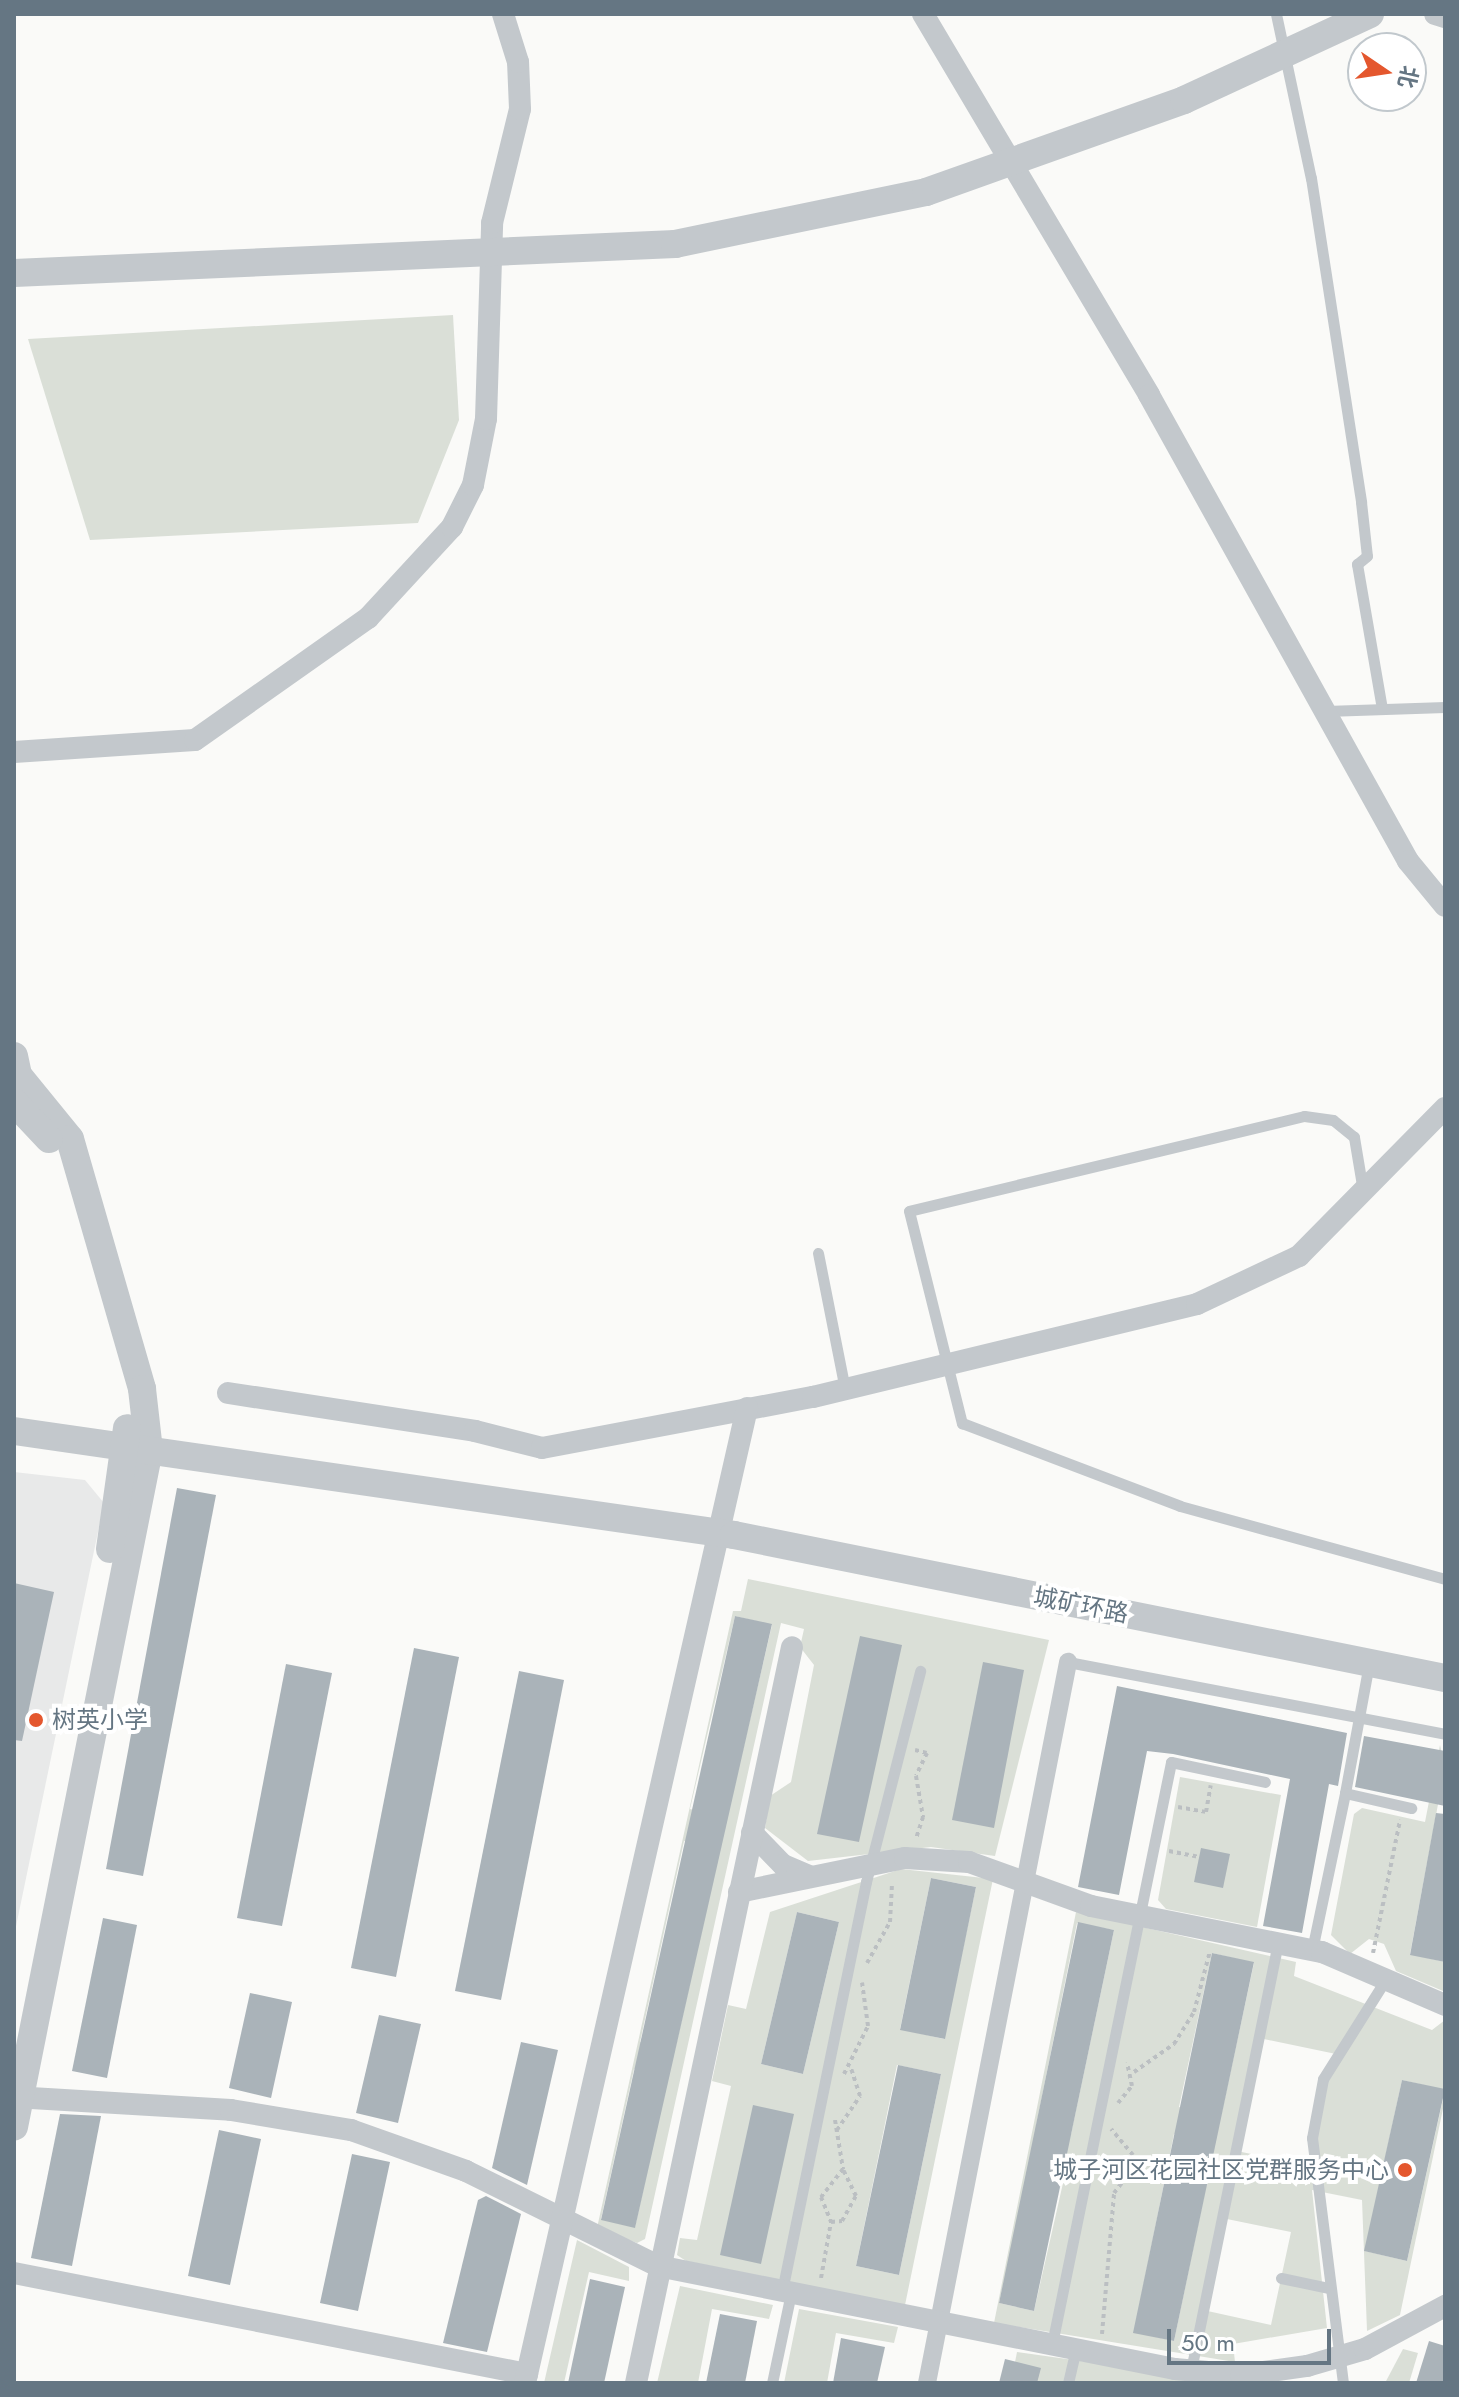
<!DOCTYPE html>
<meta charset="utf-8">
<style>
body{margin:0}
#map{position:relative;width:1459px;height:2397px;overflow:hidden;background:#fafaf8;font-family:Jost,"Noto Sans SC",sans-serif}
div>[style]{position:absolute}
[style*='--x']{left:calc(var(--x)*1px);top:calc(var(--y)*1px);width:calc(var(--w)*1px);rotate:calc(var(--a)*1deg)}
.built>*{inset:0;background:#e8e9e9}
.green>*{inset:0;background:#dadfd7}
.building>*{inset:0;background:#aab3b9}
.path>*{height:4px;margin-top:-2px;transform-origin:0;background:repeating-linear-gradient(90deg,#bbbfc2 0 4px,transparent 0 8px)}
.service>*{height:11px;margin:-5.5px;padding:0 5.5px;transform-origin:5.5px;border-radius:5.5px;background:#c3c8cc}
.pedestrian>*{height:18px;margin:-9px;padding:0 9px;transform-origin:9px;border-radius:9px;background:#c3c8cc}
.minor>*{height:22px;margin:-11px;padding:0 11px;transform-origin:11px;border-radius:11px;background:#c3c8cc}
.tertiary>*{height:28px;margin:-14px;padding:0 14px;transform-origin:14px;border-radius:14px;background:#c3c8cc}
.dots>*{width:22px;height:22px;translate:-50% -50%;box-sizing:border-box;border:4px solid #fff;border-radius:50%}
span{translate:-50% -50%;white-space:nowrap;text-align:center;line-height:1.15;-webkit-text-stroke:8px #fff;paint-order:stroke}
.street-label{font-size:24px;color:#657683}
.poi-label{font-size:24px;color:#657683}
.left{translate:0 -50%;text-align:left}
.right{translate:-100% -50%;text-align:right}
.frame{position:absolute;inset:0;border:16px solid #657683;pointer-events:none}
.north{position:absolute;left:1347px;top:32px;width:80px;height:80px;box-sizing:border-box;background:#fff;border:2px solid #c1c8cd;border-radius:50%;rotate:103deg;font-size:22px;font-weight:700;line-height:32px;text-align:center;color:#657683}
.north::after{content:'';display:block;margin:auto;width:28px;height:36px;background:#e4572e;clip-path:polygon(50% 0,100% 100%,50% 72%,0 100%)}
.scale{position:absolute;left:1167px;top:2329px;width:164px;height:36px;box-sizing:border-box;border:4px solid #657683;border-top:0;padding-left:10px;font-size:24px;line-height:28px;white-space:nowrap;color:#657683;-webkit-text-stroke:6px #fff;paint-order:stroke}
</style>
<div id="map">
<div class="built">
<div style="clip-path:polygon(14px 1472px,85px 1480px,104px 1503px,14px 1936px)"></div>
</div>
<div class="green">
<div style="clip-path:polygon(453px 315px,459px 420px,418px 523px,90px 540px,28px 339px)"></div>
<div style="clip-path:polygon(evenodd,748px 1579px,1049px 1640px,995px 1856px,931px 1847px,808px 1861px,765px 1828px,770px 1796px,791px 1782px,814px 1665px,800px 1647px,804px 1629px,781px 1623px,645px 2239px,637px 2243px,597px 2228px,733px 1611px,741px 1611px,748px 1579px,735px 1616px,772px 1625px,727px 1818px,690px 1809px,735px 1616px,748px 1579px,684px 1841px,720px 1849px,675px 2050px,640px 2042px,684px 1841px,748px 1579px,634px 2069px,668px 2076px,635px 2227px,601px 2219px,634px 2069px)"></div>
<div style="clip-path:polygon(1440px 1745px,1445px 1767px,1410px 1954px,1445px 1962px,1443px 1991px,1396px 1971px,1384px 1944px,1369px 1939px,1350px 1954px,1331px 1935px,1354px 1814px,1362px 1808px,1425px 1822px)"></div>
<div style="clip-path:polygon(1180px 1777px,1281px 1795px,1257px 1927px,1166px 1909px,1158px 1900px)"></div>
<div style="clip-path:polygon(evenodd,901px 1869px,993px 1879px,905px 2305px,686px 2261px,677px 2255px,680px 2238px,697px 2240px,731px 2086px,712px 2081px,728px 2005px,746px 2009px,770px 1912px,901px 1869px,931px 1878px,976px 1887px,944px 2039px,900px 2029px,931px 1878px,901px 1869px,797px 1912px,839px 1922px,803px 2074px,761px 2064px,797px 1912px,901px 1869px,897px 2065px,941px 2074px,899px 2275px,856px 2266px,897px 2065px)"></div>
<div style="clip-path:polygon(evenodd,1076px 1912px,1296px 1962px,1294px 1976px,1432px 2030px,1445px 2020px,1445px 2099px,1400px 2315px,1367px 2331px,1362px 2200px,1312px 2190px,1327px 2328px,1233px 2344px,1235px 2362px,994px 2323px,1076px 1912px,1077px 1923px,1114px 1930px,1071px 2134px,1036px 2126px,1077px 1923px,1076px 1912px,1212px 1953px,1254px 1963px,1221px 2116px,1179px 2107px,1212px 1953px,1076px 1912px,1259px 2038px,1336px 2054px,1323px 2079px,1312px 2138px,1319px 2168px,1232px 2150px,1259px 2038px,1076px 1912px,1402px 2080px,1445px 2090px,1407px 2261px,1365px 2251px,1402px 2080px,1076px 1912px,1174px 2134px,1215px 2143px,1174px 2341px,1134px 2332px,1174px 2134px,1076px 1912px,1033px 2153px,1068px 2161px,1034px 2311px,999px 2303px,1033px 2153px,1076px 1912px,1222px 2218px,1291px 2232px,1271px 2325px,1203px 2310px,1222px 2218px)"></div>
<div style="clip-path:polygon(577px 2240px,629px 2267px,629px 2281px,589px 2272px,564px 2383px,544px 2383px)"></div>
<div style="clip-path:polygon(680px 2286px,773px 2305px,769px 2319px,712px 2309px,698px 2383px,657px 2383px)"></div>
<div style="clip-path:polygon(799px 2309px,898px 2327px,894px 2343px,836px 2333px,827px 2383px,784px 2383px)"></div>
<div style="clip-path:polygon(1403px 2349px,1418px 2353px,1409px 2383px,1385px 2383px)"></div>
<div style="clip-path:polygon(1017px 2352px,1081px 2361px,1223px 2383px,1011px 2383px)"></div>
</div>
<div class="building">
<div style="clip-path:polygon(177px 1488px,216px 1495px,143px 1876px,106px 1869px)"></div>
<div style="clip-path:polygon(14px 1583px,54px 1592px,22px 1741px,14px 1740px)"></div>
<div style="clip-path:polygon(735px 1616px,772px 1624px,635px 2228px,601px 2220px)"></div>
<div style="clip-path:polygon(860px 1636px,902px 1645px,859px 1842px,817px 1834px)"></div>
<div style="clip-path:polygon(414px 1648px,459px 1657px,396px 1977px,351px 1968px)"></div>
<div style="clip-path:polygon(983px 1662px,1024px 1670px,994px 1828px,952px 1820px)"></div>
<div style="clip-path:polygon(286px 1664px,332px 1673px,282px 1926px,237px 1918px)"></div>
<div style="clip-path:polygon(519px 1671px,564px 1680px,501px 2000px,455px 1991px)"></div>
<div style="clip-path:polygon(1117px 1686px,1347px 1733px,1338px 1786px,1329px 1784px,1302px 1933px,1263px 1926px,1290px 1779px,1173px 1754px,1147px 1751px,1119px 1895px,1078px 1887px)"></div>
<div style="clip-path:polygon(1364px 1736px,1445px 1751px,1445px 1806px,1355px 1787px)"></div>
<div style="clip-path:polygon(1436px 1813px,1445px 1814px,1445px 1962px,1410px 1955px)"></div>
<div style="clip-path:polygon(1201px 1848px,1230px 1854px,1223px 1888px,1194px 1882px)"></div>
<div style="clip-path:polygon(931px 1878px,976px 1887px,945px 2039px,900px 2030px)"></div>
<div style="clip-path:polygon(797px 1912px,839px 1922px,803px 2074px,761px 2064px)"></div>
<div style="clip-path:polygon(103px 1918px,137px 1925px,107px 2078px,72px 2071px)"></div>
<div style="clip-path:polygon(1078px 1922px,1114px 1930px,1034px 2311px,999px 2303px)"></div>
<div style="clip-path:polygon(1212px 1953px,1254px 1962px,1174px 2341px,1133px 2333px)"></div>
<div style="clip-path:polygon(250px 1993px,292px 2002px,271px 2098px,229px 2088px)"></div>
<div style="clip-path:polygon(379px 2015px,421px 2024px,398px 2123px,356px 2113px)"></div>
<div style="clip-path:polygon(521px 2042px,558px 2050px,527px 2185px,492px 2168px)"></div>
<div style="clip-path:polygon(898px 2065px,941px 2074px,899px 2275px,856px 2266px)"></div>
<div style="clip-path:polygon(1402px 2080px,1445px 2089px,1407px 2261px,1364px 2251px)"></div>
<div style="clip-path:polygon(753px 2105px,794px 2114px,761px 2264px,720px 2255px)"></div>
<div style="clip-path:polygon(60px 2114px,101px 2116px,72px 2266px,31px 2258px)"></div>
<div style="clip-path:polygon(219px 2130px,261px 2139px,230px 2285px,188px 2276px)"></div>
<div style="clip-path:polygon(352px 2154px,390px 2162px,358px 2311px,320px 2303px)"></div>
<div style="clip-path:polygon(486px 2196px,521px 2214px,487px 2352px,443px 2343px,478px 2200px)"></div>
<div style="clip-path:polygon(590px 2279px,625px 2287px,604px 2383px,568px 2383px)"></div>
<div style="clip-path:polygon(720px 2314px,757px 2321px,745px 2383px,706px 2383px)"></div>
<div style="clip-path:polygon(841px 2338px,885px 2347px,877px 2383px,833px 2383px)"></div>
<div style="clip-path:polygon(1429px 2341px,1445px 2346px,1445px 2383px,1416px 2383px)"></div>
<div style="clip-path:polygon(1005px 2359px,1041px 2368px,1037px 2383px,999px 2383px)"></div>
</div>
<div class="path">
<div style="--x:915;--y:1750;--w:12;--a:14"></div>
<div style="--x:927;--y:1753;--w:25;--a:116"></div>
<div style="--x:916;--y:1776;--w:42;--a:80.3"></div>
<div style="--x:923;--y:1817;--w:23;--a:108"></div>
<div style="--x:1178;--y:1807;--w:28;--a:10"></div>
<div style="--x:1206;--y:1812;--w:27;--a:-80"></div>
<div style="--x:1169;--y:1851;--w:31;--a:11"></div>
<div style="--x:1373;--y:1953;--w:136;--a:-78.5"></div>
<div style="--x:867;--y:1963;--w:47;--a:-60.7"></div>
<div style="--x:890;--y:1922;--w:39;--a:-87"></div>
<div style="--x:1134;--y:2072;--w:49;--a:-35"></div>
<div style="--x:1174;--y:2044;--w:38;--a:-58"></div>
<div style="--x:1194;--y:2012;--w:63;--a:-75.3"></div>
<div style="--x:844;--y:2074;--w:54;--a:-63.4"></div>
<div style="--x:868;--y:2026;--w:44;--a:-97.8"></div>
<div style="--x:1118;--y:2103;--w:22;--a:-51"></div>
<div style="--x:1132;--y:2086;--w:24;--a:-102"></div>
<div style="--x:835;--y:2120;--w:50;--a:80.7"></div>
<div style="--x:843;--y:2169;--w:36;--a:128"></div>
<div style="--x:821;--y:2197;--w:27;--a:68"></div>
<div style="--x:831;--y:2222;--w:11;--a:-5"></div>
<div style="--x:842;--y:2221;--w:29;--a:-61"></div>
<div style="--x:856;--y:2196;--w:30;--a:-116"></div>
<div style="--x:837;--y:2130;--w:41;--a:-55.9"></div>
<div style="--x:860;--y:2096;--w:29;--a:-108"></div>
<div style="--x:821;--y:2278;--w:57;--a:-79.9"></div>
<div style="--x:1102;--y:2334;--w:142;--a:-85.1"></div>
<div style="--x:1114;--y:2193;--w:31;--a:-52"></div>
<div style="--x:1133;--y:2169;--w:14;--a:-90"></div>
<div style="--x:1133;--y:2155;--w:34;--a:-130"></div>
</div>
<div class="service">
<div style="--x:1276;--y:14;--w:168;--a:78"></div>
<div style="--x:1311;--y:178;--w:328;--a:81.2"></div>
<div style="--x:1361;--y:502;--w:54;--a:83.7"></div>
<div style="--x:1367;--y:556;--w:13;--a:141"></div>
<div style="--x:1357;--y:564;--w:147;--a:80.2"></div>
<div style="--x:1326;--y:711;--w:119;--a:-1.9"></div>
<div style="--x:1363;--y:1191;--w:55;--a:-99.5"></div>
<div style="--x:1354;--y:1137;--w:27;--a:-141"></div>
<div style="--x:1333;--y:1120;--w:29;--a:-172"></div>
<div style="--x:1304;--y:1116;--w:406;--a:166.5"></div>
<div style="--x:909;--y:1211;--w:219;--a:76"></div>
<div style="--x:962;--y:1423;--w:233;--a:20.8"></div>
<div style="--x:1180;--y:1506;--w:275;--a:15.4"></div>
<div style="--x:818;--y:1253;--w:139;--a:78.8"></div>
<div style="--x:1068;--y:1662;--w:384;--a:10.8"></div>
<div style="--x:1345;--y:1793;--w:132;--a:-79.5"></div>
<div style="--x:1312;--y:1950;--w:160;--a:-78.1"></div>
<div style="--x:1345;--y:1793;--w:68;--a:12.8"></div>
<div style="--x:1281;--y:2278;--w:48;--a:12"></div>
<div style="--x:782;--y:2291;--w:418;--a:-78.4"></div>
<div style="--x:866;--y:1882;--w:218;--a:-75.6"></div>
<div style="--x:1052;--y:2344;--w:594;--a:-78.44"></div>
<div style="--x:1171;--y:1762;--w:96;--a:12"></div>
<div style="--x:1191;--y:2370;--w:436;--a:-78.5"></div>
<div style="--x:772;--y:2383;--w:92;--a:-78.1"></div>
<div style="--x:1068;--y:2383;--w:35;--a:-77"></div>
<div style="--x:1343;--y:2383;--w:247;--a:-97.2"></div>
<div style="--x:1312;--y:2138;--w:60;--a:-79.4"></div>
<div style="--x:1323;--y:2079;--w:118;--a:-57.8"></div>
</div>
<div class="pedestrian">
<div style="--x:927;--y:2383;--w:735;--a:-78.93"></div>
</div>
<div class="minor">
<div style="--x:923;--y:14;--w:443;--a:59.3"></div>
<div style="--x:1149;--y:395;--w:533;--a:60.93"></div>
<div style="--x:1408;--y:861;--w:58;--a:50.6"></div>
<div style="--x:1435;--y:14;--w:10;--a:17"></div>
<div style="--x:14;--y:752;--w:181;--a:-3.8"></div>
<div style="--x:195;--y:740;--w:212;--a:-35.2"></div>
<div style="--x:368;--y:618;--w:124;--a:-47.3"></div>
<div style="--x:452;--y:527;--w:47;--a:-63.4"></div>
<div style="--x:473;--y:485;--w:67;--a:-78.9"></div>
<div style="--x:486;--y:419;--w:196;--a:-88.2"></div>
<div style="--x:492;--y:223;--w:117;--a:-76.2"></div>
<div style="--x:520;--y:109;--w:47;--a:-92.4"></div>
<div style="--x:518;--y:62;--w:50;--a:-107.4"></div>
<div style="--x:228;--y:1393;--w:250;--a:8.7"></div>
<div style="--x:475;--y:1431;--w:69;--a:14.2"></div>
<div style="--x:542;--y:1448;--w:276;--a:-10.7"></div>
<div style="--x:813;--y:1397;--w:395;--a:-13.6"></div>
<div style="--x:1197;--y:1304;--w:113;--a:-25.2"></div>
<div style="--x:1299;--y:1256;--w:208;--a:-45.4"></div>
<div style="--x:752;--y:1833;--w:45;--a:45.9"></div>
<div style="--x:783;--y:1865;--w:28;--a:23"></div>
<div style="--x:739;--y:1892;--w:169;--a:-11.6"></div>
<div style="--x:905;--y:1858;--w:64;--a:3.6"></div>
<div style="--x:969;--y:1862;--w:130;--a:19.8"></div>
<div style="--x:1091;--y:1906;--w:236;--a:11.3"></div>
<div style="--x:1322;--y:1952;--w:134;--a:23.3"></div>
<div style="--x:14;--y:2097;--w:217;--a:3.4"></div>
<div style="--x:231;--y:2110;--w:122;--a:9.5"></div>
<div style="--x:351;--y:2130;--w:122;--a:19.6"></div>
<div style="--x:466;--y:2171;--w:214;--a:26.3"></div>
<div style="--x:658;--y:2266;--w:527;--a:11.27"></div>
<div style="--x:1175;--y:2369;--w:66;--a:5.2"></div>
<div style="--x:1241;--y:2375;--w:67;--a:-7.8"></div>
<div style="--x:1307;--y:2366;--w:60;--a:-16.3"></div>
<div style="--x:1365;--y:2349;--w:91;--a:-28.3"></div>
<div style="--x:14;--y:2273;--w:523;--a:11.14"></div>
<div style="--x:525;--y:2383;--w:1000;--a:-77.17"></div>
<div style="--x:636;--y:2383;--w:752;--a:-78.03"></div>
</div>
<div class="tertiary">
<div style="--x:14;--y:273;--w:662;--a:-2.51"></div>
<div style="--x:675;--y:244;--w:256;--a:-11.7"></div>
<div style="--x:926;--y:192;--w:274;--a:-19.6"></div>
<div style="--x:1184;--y:100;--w:205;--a:-24.8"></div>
<div style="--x:14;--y:1056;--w:19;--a:78"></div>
<div style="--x:18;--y:1075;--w:82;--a:50.9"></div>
<div style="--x:70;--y:1139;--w:260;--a:73.9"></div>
<div style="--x:142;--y:1389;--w:61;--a:83.5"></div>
<div style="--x:149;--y:1450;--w:690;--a:101.28"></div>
<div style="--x:14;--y:1102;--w:51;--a:46.6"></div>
<div style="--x:14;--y:1431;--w:727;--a:8.22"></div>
<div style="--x:734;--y:1535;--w:725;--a:11.37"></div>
<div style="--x:110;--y:1549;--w:122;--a:-82"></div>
</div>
<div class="dots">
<div style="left:36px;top:1720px;background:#e4572e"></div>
<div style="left:1405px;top:2170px;background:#e4572e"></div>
</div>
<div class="street-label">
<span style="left:1081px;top:1605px;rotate:11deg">城矿环路</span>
</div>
<div class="poi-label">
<span class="left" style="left:52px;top:1720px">树英小学</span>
<span class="right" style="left:1389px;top:2170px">城子河区花园社区党群服务中心</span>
</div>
<div class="frame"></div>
<div class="north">北</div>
<div class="scale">50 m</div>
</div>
